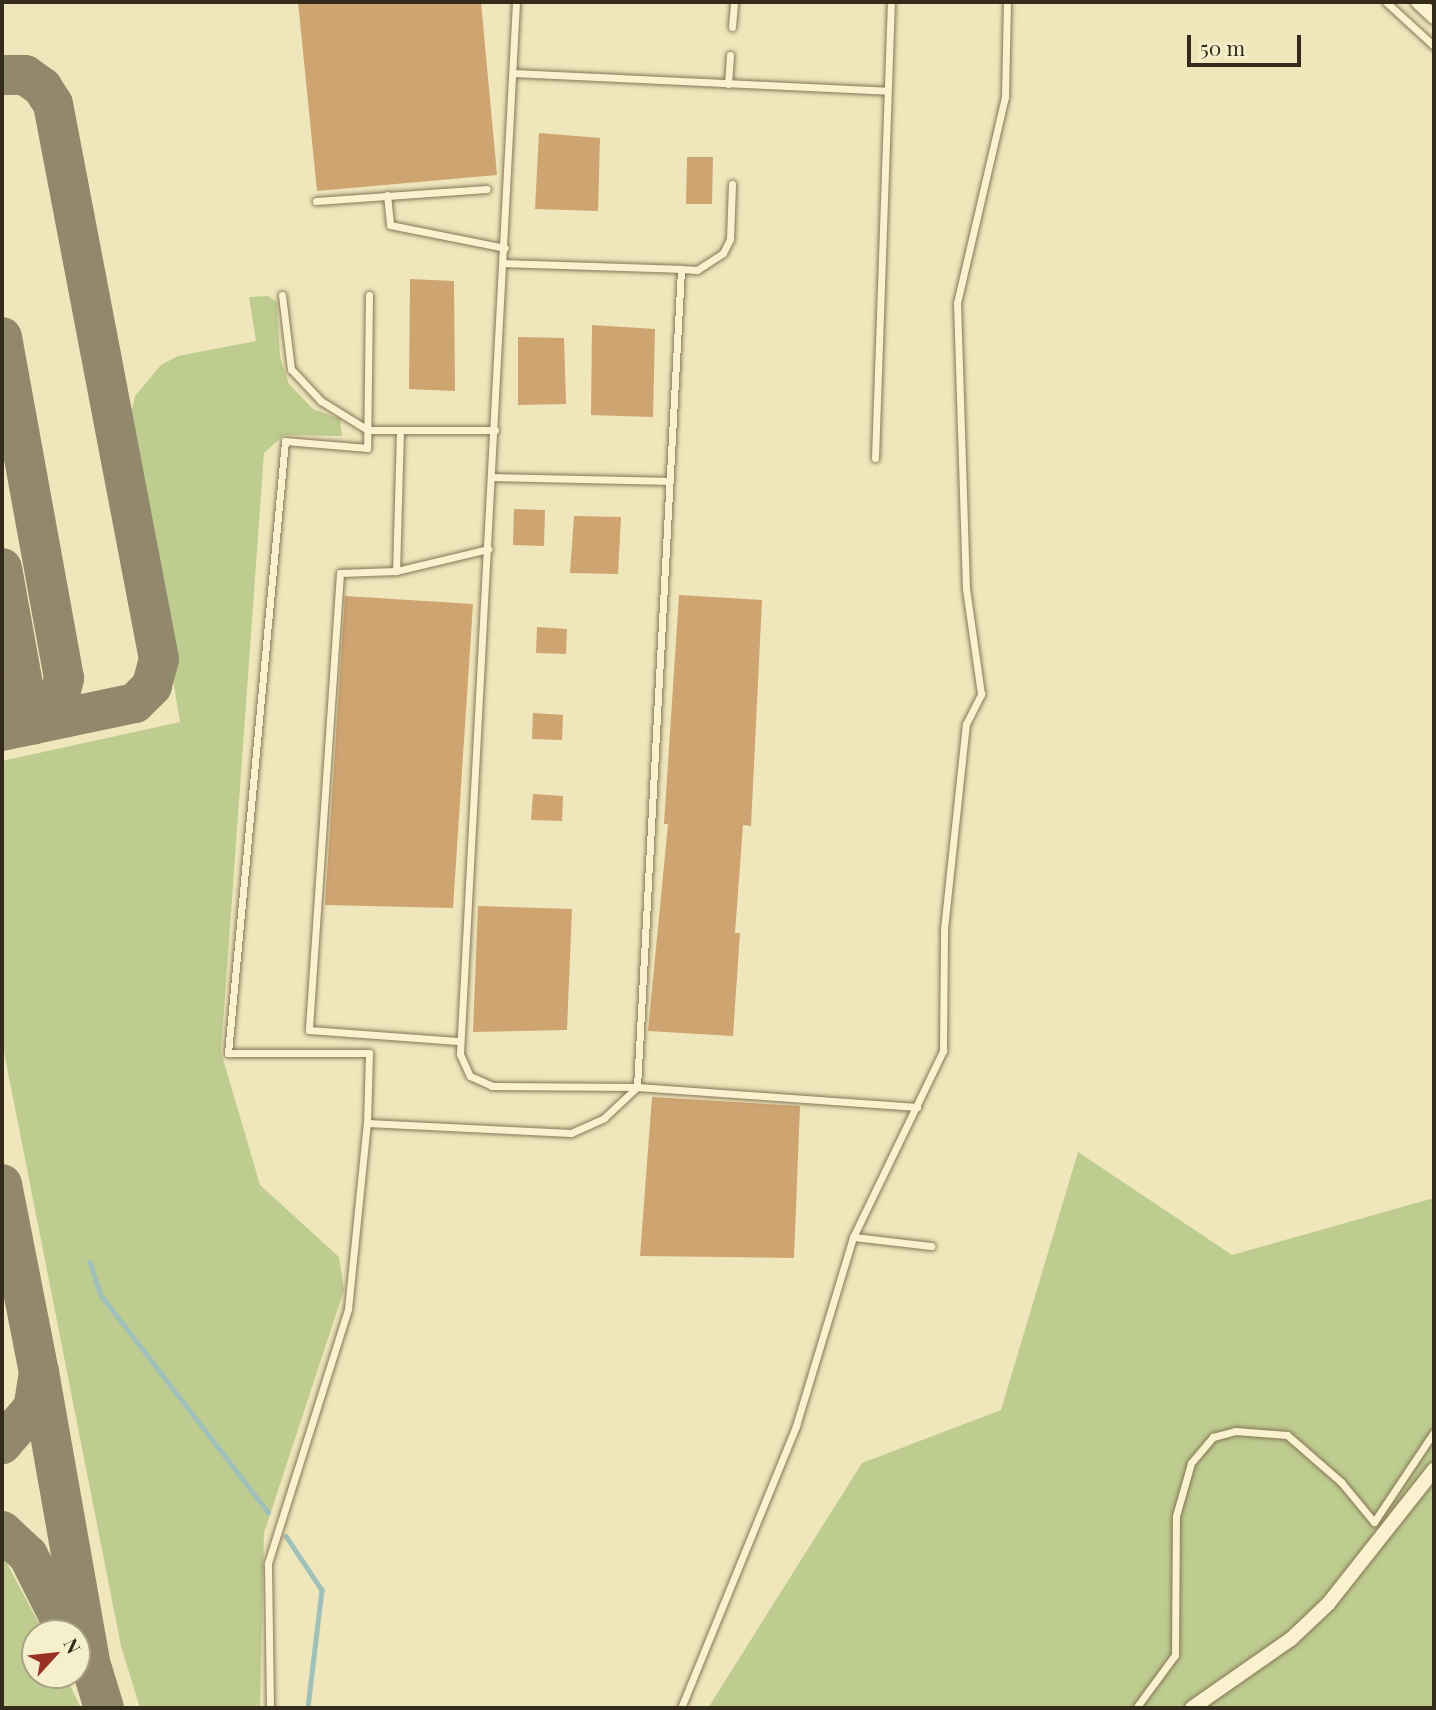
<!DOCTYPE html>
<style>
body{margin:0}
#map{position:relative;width:1436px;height:1710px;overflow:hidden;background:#efe6bc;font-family:"Playfair Display",serif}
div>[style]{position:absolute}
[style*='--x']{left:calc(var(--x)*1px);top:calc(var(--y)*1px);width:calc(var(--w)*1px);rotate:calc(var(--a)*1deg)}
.green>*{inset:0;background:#becc90}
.stream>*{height:4.5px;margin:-2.25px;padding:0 2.25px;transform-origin:2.25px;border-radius:2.25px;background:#a0c0ba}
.taxiway>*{height:40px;margin:-20px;padding:0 20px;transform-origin:20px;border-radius:20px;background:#92886c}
.building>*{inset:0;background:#cea471}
.roads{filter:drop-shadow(0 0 2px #867655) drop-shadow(0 0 2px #867655)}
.lane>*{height:7px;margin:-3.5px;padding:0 3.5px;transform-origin:3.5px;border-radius:3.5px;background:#faf2cf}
.street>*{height:14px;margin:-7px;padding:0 7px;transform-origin:7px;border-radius:7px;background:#faf2cf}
span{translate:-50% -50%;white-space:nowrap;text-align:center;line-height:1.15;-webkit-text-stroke:5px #f6efcc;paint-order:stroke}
.frame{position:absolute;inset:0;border:4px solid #352b1b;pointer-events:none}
.north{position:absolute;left:21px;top:1619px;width:70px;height:70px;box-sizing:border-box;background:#f6efcc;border:2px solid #a9a185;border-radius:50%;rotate:63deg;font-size:19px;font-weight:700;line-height:28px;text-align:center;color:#352b1b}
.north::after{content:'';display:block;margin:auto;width:24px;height:32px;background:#973224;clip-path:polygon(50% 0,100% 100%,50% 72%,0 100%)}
.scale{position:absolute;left:1187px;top:35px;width:114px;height:32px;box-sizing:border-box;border:4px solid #352b1b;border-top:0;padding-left:9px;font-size:21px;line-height:24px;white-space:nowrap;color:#352b1b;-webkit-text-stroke:5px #f6efcc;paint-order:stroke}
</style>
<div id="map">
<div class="green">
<div style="clip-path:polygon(268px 296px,277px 302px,280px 357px,289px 384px,313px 409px,340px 419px,342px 436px,284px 435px,264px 453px,221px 1052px,260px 1185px,339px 1257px,344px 1290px,264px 1533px,260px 1708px,140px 1708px,121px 1646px,2px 1042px,2px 761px,180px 722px,130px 418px,135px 396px,161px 365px,178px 356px,256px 341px,249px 297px)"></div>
<div style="clip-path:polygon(1078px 1152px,1232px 1255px,1434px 1198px,1434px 1708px,708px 1708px,862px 1463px,1001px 1410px)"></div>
<div style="clip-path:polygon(2px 1554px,44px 1633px,35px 1633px,35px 1675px,65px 1675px,81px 1708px,2px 1708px)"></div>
</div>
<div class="stream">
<div style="--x:90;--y:1262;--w:35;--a:72"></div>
<div style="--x:101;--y:1295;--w:274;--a:52.4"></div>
<div style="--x:286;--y:1536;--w:65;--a:56.3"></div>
<div style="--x:322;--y:1590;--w:119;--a:96.8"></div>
</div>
<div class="taxiway">
<div style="--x:2;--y:75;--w:23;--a:0"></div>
<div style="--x:25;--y:75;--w:21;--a:35"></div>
<div style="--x:42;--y:87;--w:20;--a:57"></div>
<div style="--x:53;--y:104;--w:565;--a:79.19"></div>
<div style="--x:159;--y:659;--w:28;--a:105"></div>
<div style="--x:152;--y:686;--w:24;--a:135"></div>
<div style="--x:135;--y:703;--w:136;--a:168.1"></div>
<div style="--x:2;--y:337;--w:347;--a:79.7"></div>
<div style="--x:64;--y:678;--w:31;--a:103"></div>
<div style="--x:57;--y:708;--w:29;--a:145"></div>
<div style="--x:2;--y:568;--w:119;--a:79.8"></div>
<div style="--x:23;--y:685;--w:25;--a:102"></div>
<div style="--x:18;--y:709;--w:26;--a:129"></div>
<div style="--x:2;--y:1184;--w:192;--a:78.9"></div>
<div style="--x:39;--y:1372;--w:36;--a:99"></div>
<div style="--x:33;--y:1408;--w:48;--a:130.7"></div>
<div style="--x:39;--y:1372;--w:294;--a:80"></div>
<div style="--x:90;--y:1662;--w:48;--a:73.1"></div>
<div style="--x:2;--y:1531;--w:35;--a:43"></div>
<div style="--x:28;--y:1555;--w:87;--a:63.4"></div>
</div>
<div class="building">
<div style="clip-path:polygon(298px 2px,481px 2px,497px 175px,317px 191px)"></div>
<div style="clip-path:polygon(539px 133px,600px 138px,598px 211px,535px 209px)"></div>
<div style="clip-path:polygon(687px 157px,713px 157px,712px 204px,686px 204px)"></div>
<div style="clip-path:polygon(410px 279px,454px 281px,455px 391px,409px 389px)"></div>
<div style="clip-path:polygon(592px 325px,655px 329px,653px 417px,591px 415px)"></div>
<div style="clip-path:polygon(518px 337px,564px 338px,566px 404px,518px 405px)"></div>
<div style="clip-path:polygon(514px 509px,545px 510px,544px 546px,513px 545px)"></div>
<div style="clip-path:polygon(574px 516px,621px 517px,618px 574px,570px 573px)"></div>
<div style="clip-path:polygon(679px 595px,762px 600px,751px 826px,743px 825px,735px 933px,740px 933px,733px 1036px,648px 1031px,668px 824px,664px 824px)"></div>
<div style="clip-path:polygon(345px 596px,473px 604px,453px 908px,325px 905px)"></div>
<div style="clip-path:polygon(537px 627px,567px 629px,566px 654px,536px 653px)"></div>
<div style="clip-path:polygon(533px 713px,563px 715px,562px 740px,532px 739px)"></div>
<div style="clip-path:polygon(533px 794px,563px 796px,562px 821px,531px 820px)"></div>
<div style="clip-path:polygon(478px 906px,572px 909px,567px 1030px,473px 1032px)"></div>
<div style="clip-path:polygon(652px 1097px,800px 1106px,794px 1258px,640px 1256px)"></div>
</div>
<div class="roads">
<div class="lane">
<div style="--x:516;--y:2;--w:1053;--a:93.05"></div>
<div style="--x:460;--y:1054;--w:24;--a:66"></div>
<div style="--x:470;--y:1076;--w:24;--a:24"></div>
<div style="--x:492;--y:1086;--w:145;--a:0.4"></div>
<div style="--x:637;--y:1087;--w:281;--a:4.1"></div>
<div style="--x:1386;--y:2;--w:65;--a:42.5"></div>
<div style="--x:732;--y:27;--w:25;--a:-85"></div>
<div style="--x:513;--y:73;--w:375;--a:2.7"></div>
<div style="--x:728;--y:84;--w:29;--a:-86"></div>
<div style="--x:387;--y:195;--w:30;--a:84"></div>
<div style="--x:390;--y:225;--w:117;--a:11.3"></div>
<div style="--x:316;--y:201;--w:171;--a:-4"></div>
<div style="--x:681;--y:269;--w:16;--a:4"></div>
<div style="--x:697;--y:270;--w:31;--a:-33"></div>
<div style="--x:723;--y:253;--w:16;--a:-63"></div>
<div style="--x:730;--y:239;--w:55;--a:-87.9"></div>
<div style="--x:282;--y:295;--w:75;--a:83.1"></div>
<div style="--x:291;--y:369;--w:44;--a:46.8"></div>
<div style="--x:321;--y:401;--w:55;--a:31.7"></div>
<div style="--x:368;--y:430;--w:127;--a:0"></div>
<div style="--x:369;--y:295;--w:153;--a:90.7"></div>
<div style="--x:367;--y:448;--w:82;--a:-175.1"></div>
<div style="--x:285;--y:441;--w:615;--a:95.32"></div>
<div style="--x:228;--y:1053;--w:141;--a:0"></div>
<div style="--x:369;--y:1053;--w:70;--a:91.6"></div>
<div style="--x:367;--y:1123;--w:204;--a:2.8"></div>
<div style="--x:571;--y:1133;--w:36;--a:-24"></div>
<div style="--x:604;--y:1118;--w:45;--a:-43.2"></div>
<div style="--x:637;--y:1087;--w:819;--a:-86.92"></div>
<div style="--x:681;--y:269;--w:177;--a:-178.1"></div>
<div style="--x:400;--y:430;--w:141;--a:91.6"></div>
<div style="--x:396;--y:571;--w:56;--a:178"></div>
<div style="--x:340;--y:573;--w:458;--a:93.9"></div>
<div style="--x:309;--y:1030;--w:149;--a:4.2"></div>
<div style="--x:875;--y:458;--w:456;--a:-88"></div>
<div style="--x:492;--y:477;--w:178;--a:1.3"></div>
<div style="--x:396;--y:571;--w:95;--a:-13.4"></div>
<div style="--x:853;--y:1237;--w:79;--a:6.6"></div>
<div style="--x:270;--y:1708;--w:145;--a:-90.8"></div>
<div style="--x:268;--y:1563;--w:266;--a:-72.5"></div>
<div style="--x:348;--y:1309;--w:187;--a:-84.2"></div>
<div style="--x:681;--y:1708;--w:305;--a:-67.8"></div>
<div style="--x:796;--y:1426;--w:197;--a:-73.2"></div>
<div style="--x:853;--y:1237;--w:207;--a:-64.2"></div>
<div style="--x:943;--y:1051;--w:122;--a:-89.5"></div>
<div style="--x:944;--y:929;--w:206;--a:-83.9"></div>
<div style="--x:966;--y:724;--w:34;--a:-63"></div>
<div style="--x:981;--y:694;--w:106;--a:-98.1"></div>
<div style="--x:966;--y:589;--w:286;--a:-91.8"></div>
<div style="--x:957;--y:303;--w:212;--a:-76.9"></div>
<div style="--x:1005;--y:97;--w:95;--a:-88.8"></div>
<div style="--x:1136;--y:1708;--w:66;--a:-53.7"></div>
<div style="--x:1175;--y:1655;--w:139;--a:-89.6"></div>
<div style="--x:1176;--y:1516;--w:55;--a:-74.2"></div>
<div style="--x:1191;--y:1463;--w:34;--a:-50"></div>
<div style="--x:1213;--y:1437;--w:23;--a:-15"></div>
<div style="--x:1235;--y:1431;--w:52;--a:4.4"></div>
<div style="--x:1287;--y:1435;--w:72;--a:41"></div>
<div style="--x:1341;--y:1482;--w:52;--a:50.5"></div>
<div style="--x:1374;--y:1522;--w:108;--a:-56.3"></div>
</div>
<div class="street">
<div style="--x:1418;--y:2;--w:22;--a:43"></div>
<div style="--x:1192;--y:1708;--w:121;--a:-34.9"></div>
<div style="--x:1291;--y:1639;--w:51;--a:-43.4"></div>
<div style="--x:1328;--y:1604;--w:171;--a:-51.7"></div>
</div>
</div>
<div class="frame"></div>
<div class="north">N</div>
<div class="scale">50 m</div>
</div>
